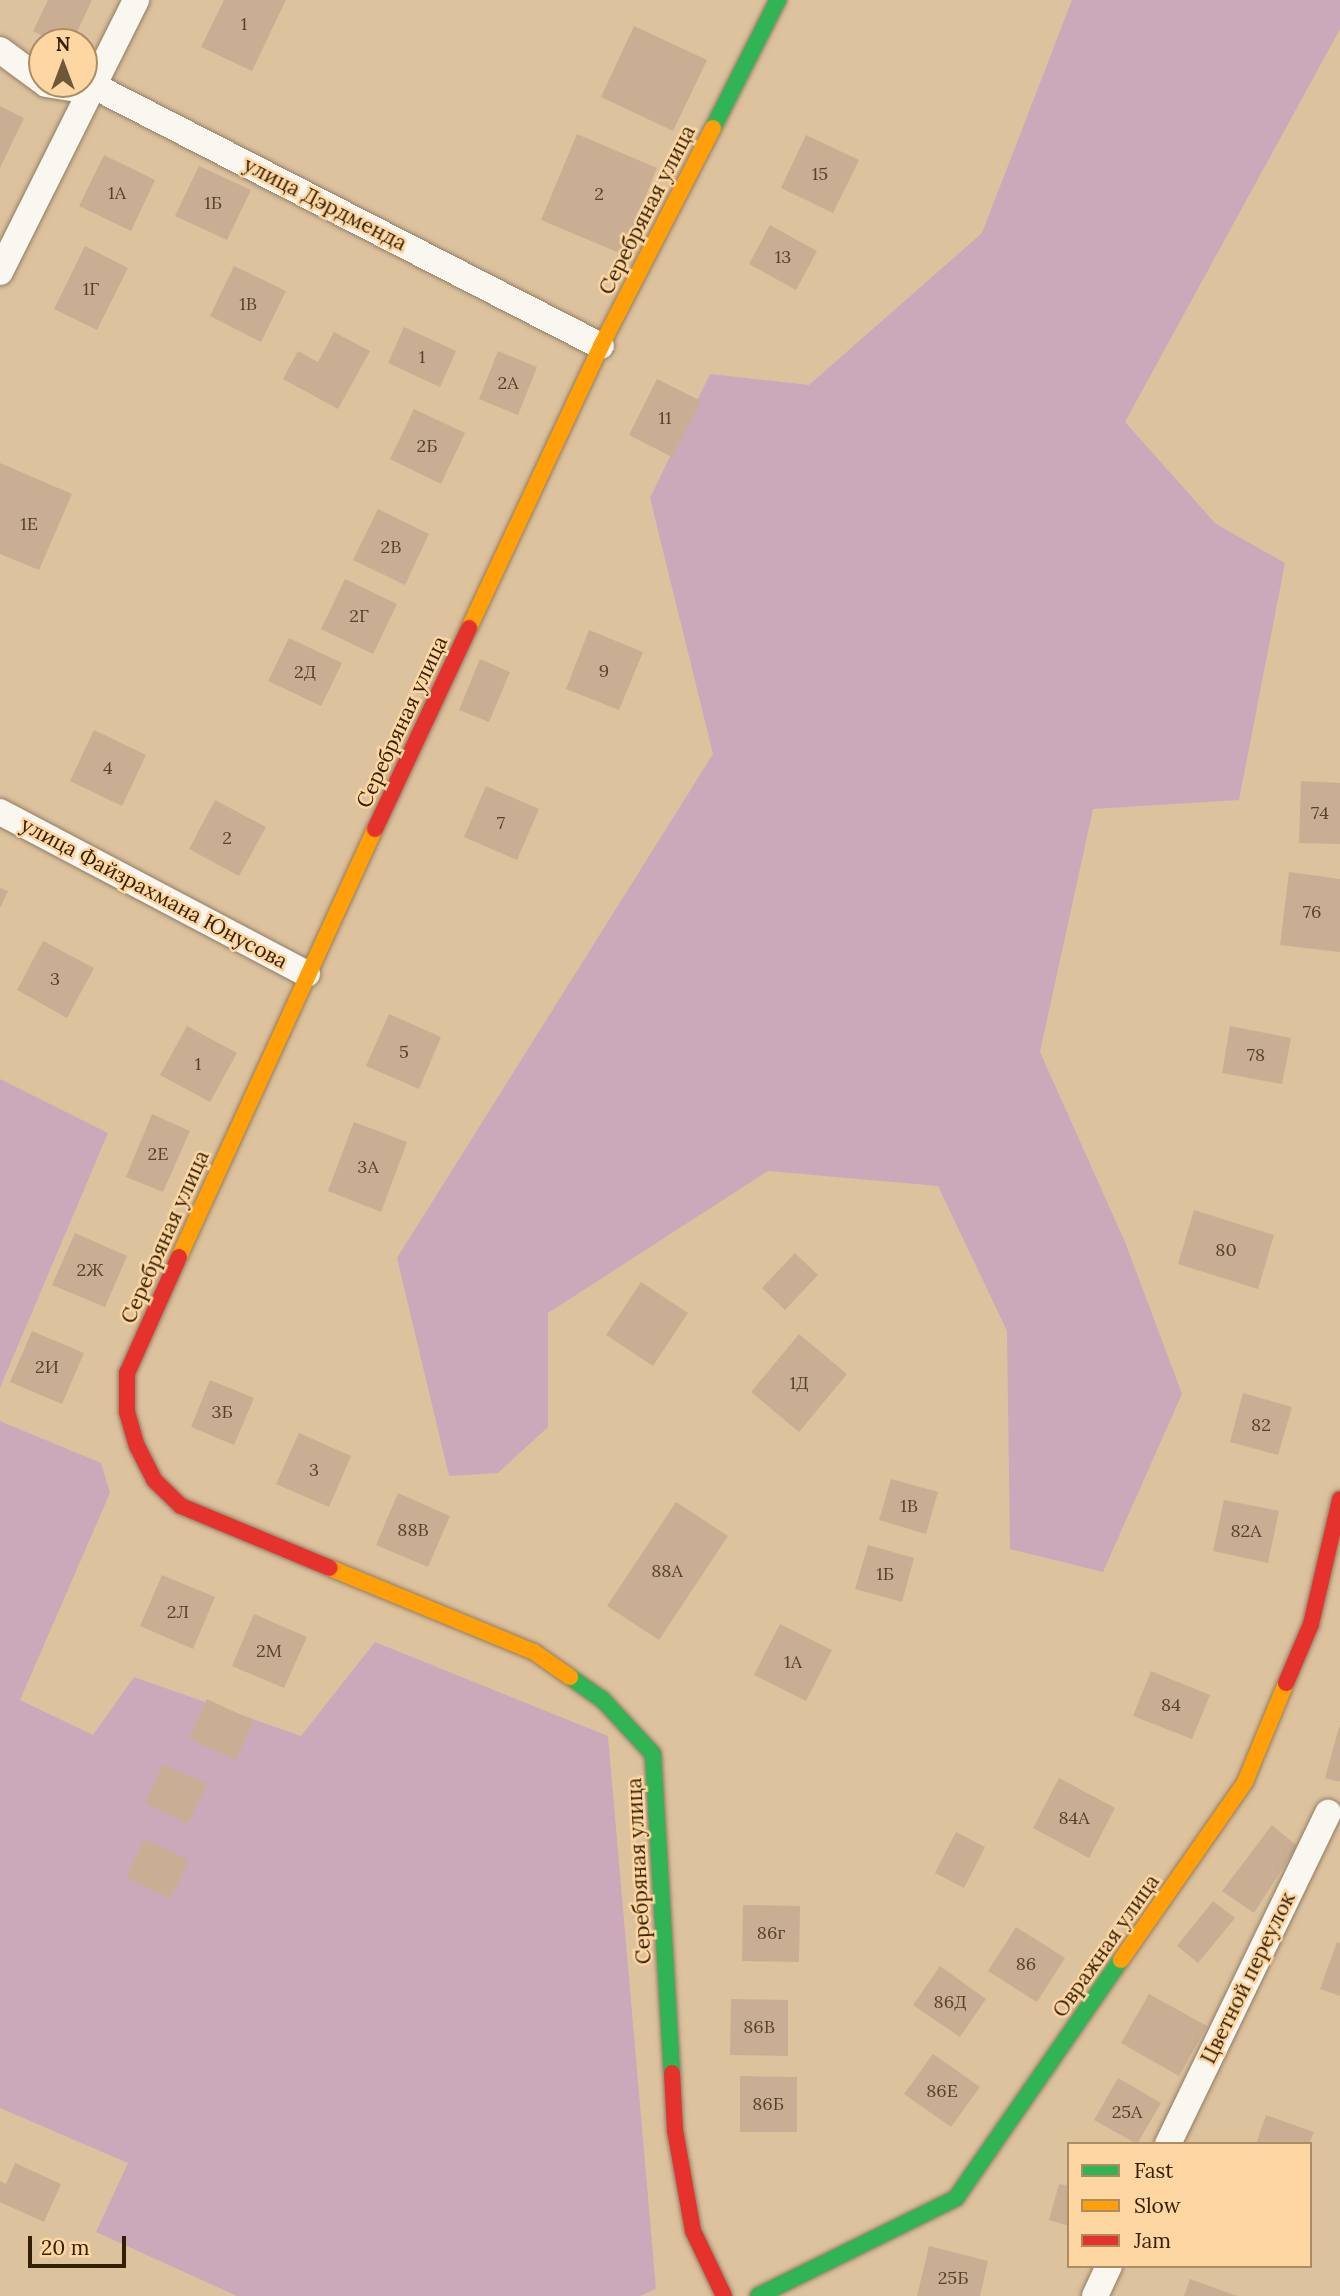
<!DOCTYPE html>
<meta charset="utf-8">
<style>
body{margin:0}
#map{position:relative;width:1340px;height:2296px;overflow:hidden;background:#ddc29e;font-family:Lora,serif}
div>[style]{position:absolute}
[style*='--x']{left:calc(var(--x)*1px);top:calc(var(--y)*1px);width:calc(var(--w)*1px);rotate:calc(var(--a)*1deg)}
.green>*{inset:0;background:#cba9bb}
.building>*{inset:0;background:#c9ae94}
.roads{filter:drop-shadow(0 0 2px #8f7d63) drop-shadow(0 0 2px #8f7d63)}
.street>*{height:26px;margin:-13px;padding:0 13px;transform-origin:13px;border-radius:13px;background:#faf6f0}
.fast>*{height:16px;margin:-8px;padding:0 8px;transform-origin:8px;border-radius:8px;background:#30b455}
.slow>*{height:16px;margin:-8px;padding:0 8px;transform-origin:8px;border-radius:8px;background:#ff9f0a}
.jam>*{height:16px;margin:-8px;padding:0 8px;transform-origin:8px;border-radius:8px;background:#e5322d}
span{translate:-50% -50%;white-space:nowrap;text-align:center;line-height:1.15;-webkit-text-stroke:5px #fdd6a2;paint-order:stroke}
.number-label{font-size:18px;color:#584328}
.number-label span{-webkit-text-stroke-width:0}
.street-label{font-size:21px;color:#321f04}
.legend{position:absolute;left:1067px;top:2142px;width:245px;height:126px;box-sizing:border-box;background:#fdd6a2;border:2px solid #ac8d63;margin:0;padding:9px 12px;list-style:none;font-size:21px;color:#321f04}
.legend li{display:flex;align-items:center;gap:14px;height:35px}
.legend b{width:35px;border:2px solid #ac8d63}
.north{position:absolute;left:28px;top:28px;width:70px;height:70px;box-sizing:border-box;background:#fdd6a2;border:2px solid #ac8d63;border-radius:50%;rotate:0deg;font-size:19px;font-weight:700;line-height:28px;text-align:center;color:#321f04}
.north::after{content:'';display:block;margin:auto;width:24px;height:32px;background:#6e583a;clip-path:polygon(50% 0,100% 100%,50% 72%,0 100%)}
.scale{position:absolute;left:28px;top:2236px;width:98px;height:32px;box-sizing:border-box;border:4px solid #321f04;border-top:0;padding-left:9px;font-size:21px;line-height:24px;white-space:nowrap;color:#321f04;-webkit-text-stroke:5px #fdd6a2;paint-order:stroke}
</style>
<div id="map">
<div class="green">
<div style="clip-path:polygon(1072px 0,1340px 0,1340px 29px,1125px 422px,1216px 524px,1285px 563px,1239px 800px,1093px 809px,1040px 1052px,1125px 1242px,1182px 1394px,1103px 1572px,1010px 1549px,1007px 1331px,938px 1186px,768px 1171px,548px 1313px,548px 1427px,498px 1473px,449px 1476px,397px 1258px,713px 754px,650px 498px,710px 374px,809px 385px,982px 233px)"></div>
<div style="clip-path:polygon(0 1079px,108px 1133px,0 1388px)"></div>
<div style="clip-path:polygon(0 1421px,101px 1463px,110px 1493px,20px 1700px,93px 1735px,134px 1677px,301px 1736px,375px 1642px,608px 1736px,656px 2289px,640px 2296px,237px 2296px,96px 2232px,128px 2163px,0 2108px)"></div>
</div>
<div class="building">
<div style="clip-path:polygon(48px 0,92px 0,72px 42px,55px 42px,33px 31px)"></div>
<div style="clip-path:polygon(224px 0,286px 0,252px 71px,201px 47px)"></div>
<div style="clip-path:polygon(634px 26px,707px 60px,673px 131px,601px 97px)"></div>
<div style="clip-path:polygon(0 106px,24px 118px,0 168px)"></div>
<div style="clip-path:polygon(577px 134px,657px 168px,622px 254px,541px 220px)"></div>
<div style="clip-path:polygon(806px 135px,859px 160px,833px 213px,781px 188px)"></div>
<div style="clip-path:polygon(104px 155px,155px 180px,131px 231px,79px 206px)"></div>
<div style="clip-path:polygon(199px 166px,251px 190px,227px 240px,175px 216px)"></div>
<div style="clip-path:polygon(770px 225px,817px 251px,796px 290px,749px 264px)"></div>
<div style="clip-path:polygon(85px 246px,128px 268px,97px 330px,54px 309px)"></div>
<div style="clip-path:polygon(234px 266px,286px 291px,261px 342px,210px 316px)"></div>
<div style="clip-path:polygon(404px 327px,456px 351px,440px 387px,388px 363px)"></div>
<div style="clip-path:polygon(334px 332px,370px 351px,338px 409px,283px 379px,298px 351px,318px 362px)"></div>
<div style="clip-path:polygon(498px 351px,537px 367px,518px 415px,479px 399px)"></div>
<div style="clip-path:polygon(657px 379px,701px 401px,672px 457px,629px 435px)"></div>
<div style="clip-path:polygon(414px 409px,465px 433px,441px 484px,390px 459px)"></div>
<div style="clip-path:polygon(0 463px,72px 494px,39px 570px,0 554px)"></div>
<div style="clip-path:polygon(378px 509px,429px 534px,405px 585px,353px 560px)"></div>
<div style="clip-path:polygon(345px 579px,397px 604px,373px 654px,321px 629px)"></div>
<div style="clip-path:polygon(589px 630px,643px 652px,619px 710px,566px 689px)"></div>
<div style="clip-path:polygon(289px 638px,342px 663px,321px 706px,268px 681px)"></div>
<div style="clip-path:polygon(480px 659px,510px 672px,489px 722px,459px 710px)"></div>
<div style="clip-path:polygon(94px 730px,146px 755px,122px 806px,70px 781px)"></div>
<div style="clip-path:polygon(1301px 781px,1340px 783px,1340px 844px,1299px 843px)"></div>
<div style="clip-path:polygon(486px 786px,539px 809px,517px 860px,464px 837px)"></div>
<div style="clip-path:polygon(215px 800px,266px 827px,239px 876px,189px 849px)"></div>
<div style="clip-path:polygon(1289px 872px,1340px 879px,1340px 952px,1280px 945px)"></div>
<div style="clip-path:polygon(0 888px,8px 891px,0 908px)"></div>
<div style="clip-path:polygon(43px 941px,94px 968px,67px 1018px,17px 990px)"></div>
<div style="clip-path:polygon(389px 1014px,441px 1037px,419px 1089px,366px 1066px)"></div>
<div style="clip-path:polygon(187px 1026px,237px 1053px,210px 1102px,160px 1075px)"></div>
<div style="clip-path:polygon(1230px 1026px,1291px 1038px,1282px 1084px,1222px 1073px)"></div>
<div style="clip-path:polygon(152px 1114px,190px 1131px,163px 1192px,126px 1177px)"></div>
<div style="clip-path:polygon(354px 1122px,407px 1142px,381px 1212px,328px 1191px)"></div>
<div style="clip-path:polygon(1194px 1210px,1274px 1235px,1258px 1289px,1178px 1264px)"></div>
<div style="clip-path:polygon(75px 1233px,127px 1256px,105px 1307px,52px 1285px)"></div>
<div style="clip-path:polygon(795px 1253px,818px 1275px,785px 1310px,762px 1288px)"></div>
<div style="clip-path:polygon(641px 1282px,688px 1313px,653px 1366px,606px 1335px)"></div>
<div style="clip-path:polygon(32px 1331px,84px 1353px,62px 1404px,10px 1382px)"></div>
<div style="clip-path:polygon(799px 1334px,847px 1374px,799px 1432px,751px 1392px)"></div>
<div style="clip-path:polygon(210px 1380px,254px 1398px,234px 1445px,191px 1427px)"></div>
<div style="clip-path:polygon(1243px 1393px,1292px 1407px,1278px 1455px,1230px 1442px)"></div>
<div style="clip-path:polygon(299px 1433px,351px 1456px,329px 1507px,276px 1484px)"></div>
<div style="clip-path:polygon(891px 1479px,938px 1492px,926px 1534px,879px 1520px)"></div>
<div style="clip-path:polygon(398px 1493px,450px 1516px,428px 1567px,376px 1545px)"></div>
<div style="clip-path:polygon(1224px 1500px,1279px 1511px,1268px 1563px,1213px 1551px)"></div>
<div style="clip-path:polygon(676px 1502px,728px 1536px,659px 1640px,607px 1606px)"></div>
<div style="clip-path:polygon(868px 1545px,914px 1558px,902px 1602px,855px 1589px)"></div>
<div style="clip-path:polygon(162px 1575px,215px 1597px,193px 1649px,140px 1626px)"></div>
<div style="clip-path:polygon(254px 1614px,307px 1637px,284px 1688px,232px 1666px)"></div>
<div style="clip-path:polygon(780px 1624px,832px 1650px,806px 1701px,754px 1675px)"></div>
<div style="clip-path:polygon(1151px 1671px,1210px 1695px,1192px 1739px,1133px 1716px)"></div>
<div style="clip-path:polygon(207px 1699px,254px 1721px,236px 1760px,189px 1739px)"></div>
<div style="clip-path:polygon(1339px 1727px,1340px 1727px,1340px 1782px,1325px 1778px)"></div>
<div style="clip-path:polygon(163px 1764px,207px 1784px,188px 1824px,145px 1803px)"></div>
<div style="clip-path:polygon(1059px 1778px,1115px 1808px,1089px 1858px,1033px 1828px)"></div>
<div style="clip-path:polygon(1272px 1825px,1297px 1846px,1254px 1913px,1222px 1891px)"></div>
<div style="clip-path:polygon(956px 1832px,985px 1847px,964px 1888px,935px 1873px)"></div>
<div style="clip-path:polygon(144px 1839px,189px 1860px,171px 1899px,126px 1877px)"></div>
<div style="clip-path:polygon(1213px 1901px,1235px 1918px,1198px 1963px,1177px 1946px)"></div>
<div style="clip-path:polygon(743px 1905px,800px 1906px,799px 1962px,742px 1961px)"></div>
<div style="clip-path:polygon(1016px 1927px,1065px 1958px,1037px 2002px,988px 1971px)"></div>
<div style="clip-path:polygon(1337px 1942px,1340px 1943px,1340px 1996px,1320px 1989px)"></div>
<div style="clip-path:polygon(940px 1966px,986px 1999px,960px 2037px,913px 2005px)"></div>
<div style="clip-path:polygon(1149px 1994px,1207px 2026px,1179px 2076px,1121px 2043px)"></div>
<div style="clip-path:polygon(731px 1999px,788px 2000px,788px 2056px,730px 2055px)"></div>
<div style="clip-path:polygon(933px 2054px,980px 2087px,951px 2127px,904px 2094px)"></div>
<div style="clip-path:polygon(740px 2076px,797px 2077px,797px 2132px,740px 2132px)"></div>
<div style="clip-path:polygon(1118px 2078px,1161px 2103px,1137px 2144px,1094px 2120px)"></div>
<div style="clip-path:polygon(1266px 2115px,1314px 2132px,1309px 2144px,1256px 2144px)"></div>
<div style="clip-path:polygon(15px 2163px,61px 2184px,44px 2222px,0 2202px,0 2181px,6px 2184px)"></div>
<div style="clip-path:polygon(1059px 2184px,1069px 2186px,1069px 2226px,1049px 2220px)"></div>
<div style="clip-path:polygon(929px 2246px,988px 2261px,980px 2296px,917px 2296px)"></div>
<div style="clip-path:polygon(1190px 2279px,1237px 2296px,1184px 2296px)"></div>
</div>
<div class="roads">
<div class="street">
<div style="--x:0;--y:50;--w:52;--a:36.4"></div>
<div style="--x:46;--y:84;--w:31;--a:9"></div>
<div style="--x:77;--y:89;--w:14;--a:-21"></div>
<div style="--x:90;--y:84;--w:574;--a:27.15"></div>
<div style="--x:0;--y:272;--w:304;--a:-63.4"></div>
<div style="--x:0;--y:812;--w:347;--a:27.8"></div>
<div style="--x:1168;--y:2144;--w:368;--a:-64.2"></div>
<div style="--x:1095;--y:2296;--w:33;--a:-65"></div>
</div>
<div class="fast">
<div style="--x:713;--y:128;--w:144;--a:-63.1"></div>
<div style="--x:570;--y:1677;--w:39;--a:35"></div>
<div style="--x:602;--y:1699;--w:75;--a:47.2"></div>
<div style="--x:653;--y:1754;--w:320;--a:86.6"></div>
<div style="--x:758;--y:2296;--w:221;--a:-26.3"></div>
<div style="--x:956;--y:2198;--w:290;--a:-55.3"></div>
</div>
<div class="slow">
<div style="--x:469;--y:628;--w:311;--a:-64.9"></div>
<div style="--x:601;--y:346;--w:245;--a:-62.8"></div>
<div style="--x:179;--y:1257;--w:471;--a:-65.4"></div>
<div style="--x:330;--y:1568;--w:221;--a:22.4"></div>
<div style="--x:534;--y:1652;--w:44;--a:34.8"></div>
<div style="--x:1121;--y:1960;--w:217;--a:-55.1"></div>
<div style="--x:1245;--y:1782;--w:107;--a:-67.5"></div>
</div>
<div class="jam">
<div style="--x:375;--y:829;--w:222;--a:-64.9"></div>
<div style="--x:179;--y:1257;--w:127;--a:114.1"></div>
<div style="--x:127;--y:1373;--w:39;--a:90"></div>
<div style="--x:127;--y:1412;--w:35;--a:74"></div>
<div style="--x:137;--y:1446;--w:38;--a:63"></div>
<div style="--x:154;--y:1480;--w:37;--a:44"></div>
<div style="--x:181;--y:1506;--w:161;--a:22.6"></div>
<div style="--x:1286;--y:1683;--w:64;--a:-67"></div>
<div style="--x:1311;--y:1624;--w:128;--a:-76.9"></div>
<div style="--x:672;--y:2073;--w:57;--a:87"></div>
<div style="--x:675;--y:2130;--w:103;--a:79.9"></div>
<div style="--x:693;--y:2231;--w:72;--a:64.5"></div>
</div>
</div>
<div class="number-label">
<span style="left:244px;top:24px">1</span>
<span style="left:820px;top:174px">15</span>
<span style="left:117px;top:193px">1А</span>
<span style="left:599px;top:194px">2</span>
<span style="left:213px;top:203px">1Б</span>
<span style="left:783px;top:257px">13</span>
<span style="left:91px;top:289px">1Г</span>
<span style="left:248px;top:304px">1В</span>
<span style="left:422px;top:357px">1</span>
<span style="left:508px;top:383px">2А</span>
<span style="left:665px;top:418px">11</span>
<span style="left:427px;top:446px">2Б</span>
<span style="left:29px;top:524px">1Е</span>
<span style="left:391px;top:547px">2В</span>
<span style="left:359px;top:616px">2Г</span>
<span style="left:604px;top:671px">9</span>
<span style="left:305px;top:672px">2Д</span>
<span style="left:108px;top:768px">4</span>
<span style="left:1320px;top:813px">74</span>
<span style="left:501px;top:823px">7</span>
<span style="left:227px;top:838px">2</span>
<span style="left:1312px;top:912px">76</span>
<span style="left:55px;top:979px">3</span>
<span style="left:404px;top:1052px">5</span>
<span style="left:1256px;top:1055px">78</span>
<span style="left:198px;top:1064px">1</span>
<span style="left:158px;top:1154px">2Е</span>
<span style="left:368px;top:1167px">3А</span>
<span style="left:1226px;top:1250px">80</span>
<span style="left:90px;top:1270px">2Ж</span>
<span style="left:47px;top:1367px">2И</span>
<span style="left:799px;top:1383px">1Д</span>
<span style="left:222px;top:1412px">3Б</span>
<span style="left:1261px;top:1425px">82</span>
<span style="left:314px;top:1470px">3</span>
<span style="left:909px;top:1506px">1В</span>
<span style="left:413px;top:1530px">88В</span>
<span style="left:1246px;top:1531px">82А</span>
<span style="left:667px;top:1571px">88А</span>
<span style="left:885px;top:1574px">1Б</span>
<span style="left:178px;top:1612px">2Л</span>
<span style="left:269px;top:1651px">2М</span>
<span style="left:793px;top:1662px">1А</span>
<span style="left:1171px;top:1705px">84</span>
<span style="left:1074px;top:1818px">84А</span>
<span style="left:771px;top:1933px">86г</span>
<span style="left:1026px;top:1964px">86</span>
<span style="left:950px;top:2002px">86Д</span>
<span style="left:759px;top:2027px">86В</span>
<span style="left:942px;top:2091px">86Е</span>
<span style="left:768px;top:2104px">86Б</span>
<span style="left:1127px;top:2112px">25А</span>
<span style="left:953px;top:2278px">25Б</span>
</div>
<div class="street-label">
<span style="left:325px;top:204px;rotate:27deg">улица Дэрдменда</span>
<span style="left:647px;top:210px;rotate:-63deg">Серебряная улица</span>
<span style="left:402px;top:722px;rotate:-65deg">Серебряная улица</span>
<span style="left:154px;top:893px;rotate:28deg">улица Файзрахмана Юнусова</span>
<span style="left:165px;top:1237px;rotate:-66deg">Серебряная улица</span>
<span style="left:639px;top:1871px;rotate:-93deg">Серебряная улица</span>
<span style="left:1106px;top:1946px;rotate:-55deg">Овражная улица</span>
<span style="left:1248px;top:1978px;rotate:-64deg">Цветной переулок</span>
</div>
<ul class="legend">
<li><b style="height:9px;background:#30b455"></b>Fast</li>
<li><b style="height:9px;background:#ff9f0a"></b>Slow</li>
<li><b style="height:9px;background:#e5322d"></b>Jam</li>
</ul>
<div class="north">N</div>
<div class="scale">20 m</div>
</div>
